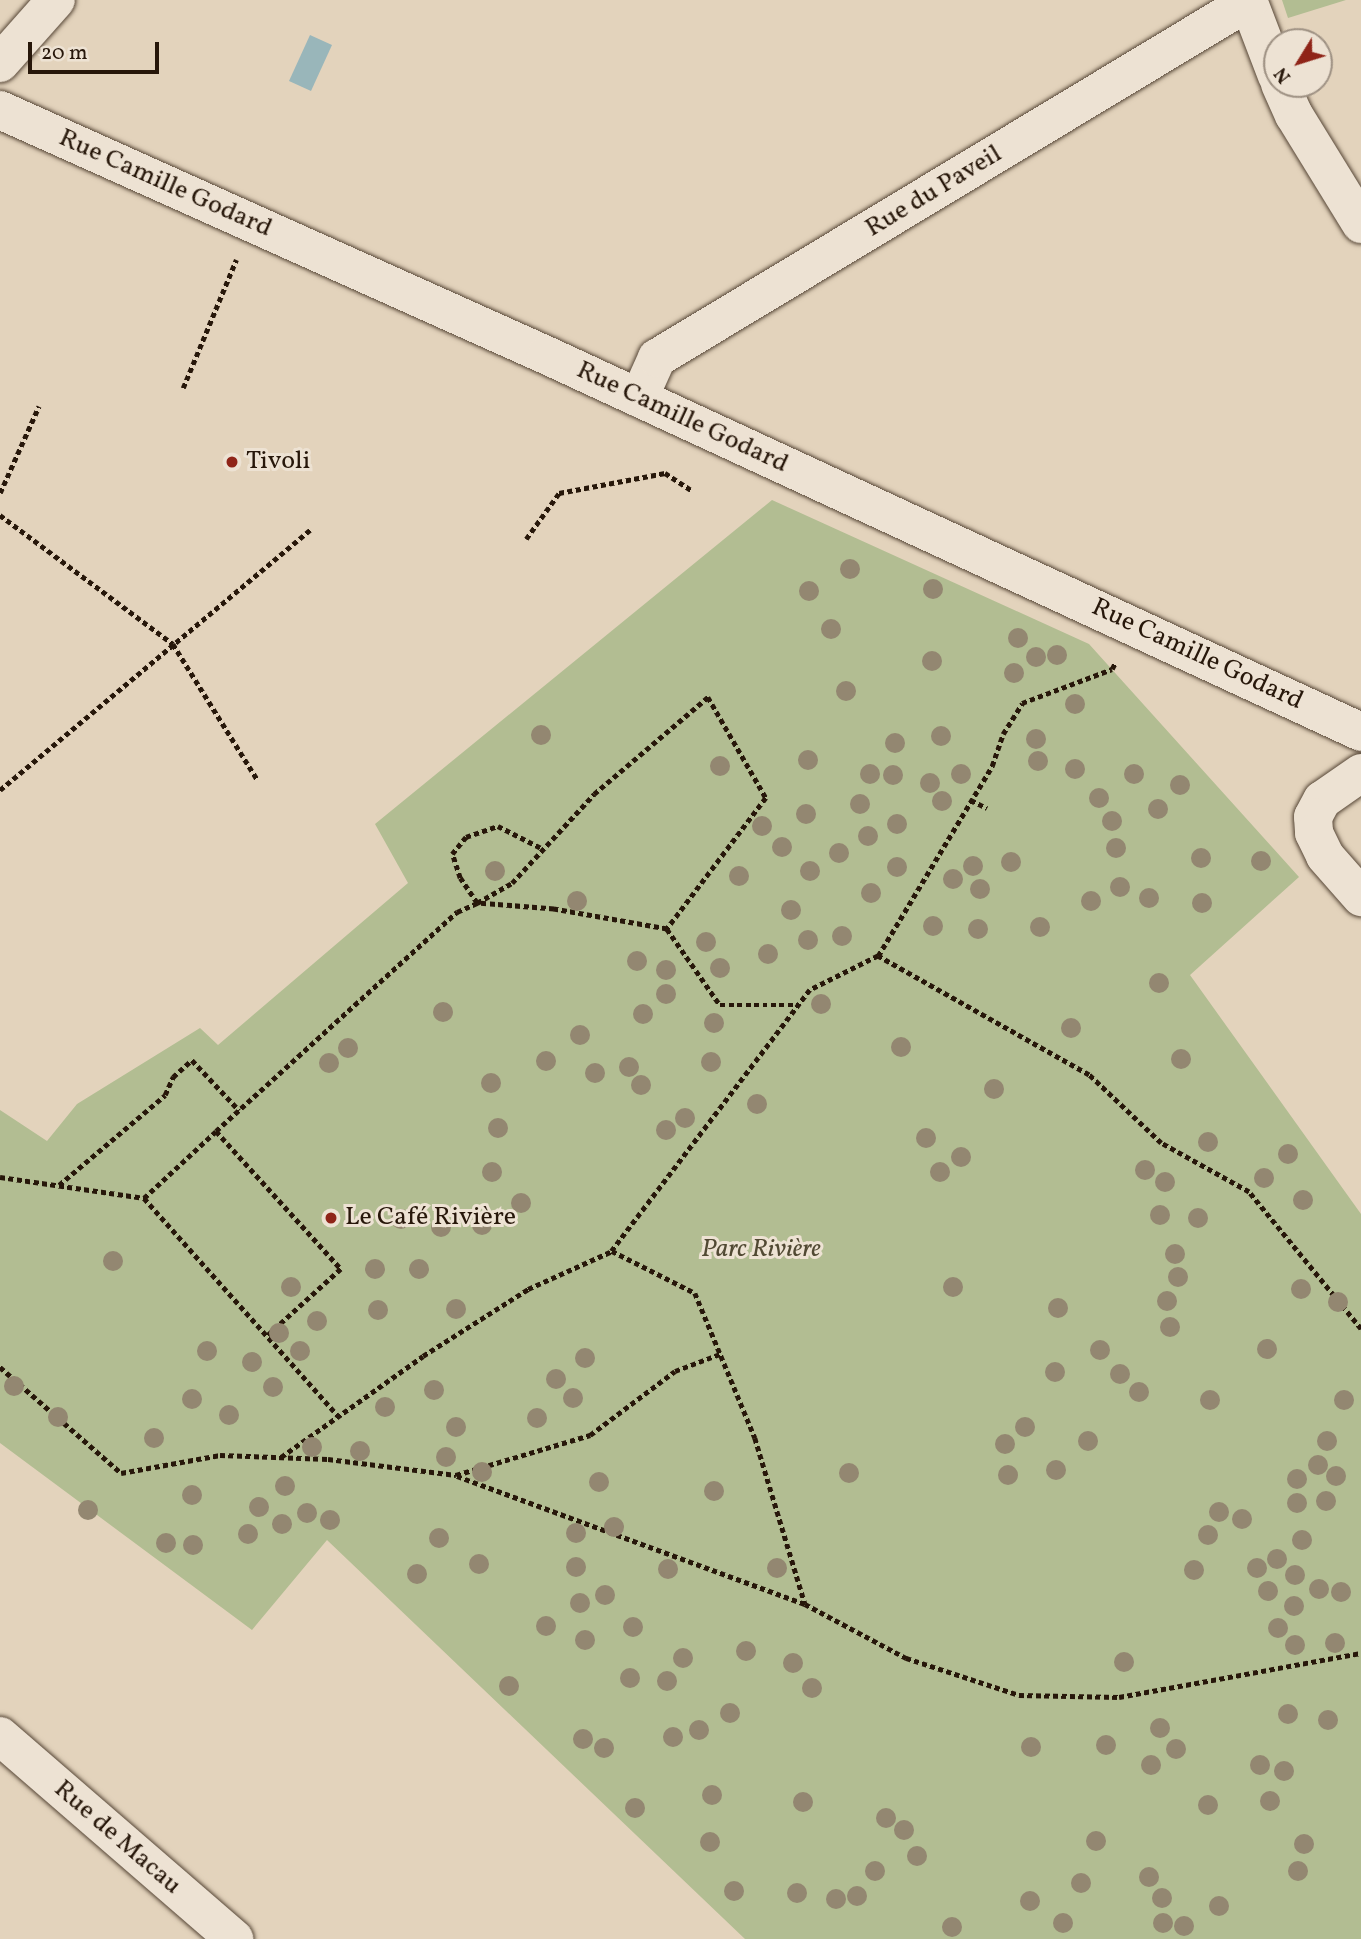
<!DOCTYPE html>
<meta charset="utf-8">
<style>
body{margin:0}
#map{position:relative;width:1361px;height:1939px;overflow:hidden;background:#e3d3bc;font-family:Vollkorn,serif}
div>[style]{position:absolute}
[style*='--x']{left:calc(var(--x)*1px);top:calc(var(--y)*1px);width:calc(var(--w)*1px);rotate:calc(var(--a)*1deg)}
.green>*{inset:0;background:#b2bd92}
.water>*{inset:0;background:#99b6ba}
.path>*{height:4.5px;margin-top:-2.25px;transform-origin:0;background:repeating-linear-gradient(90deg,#27170a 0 5px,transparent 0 8.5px)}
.roads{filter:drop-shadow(0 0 2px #564636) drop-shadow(0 0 2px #564636)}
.street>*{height:38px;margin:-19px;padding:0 19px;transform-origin:19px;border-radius:19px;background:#ede2d3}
.secondary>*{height:38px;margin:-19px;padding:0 19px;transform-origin:19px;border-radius:19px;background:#ede2d3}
.trees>*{width:20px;height:20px;margin:-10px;border-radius:50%;background:#938771}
.dots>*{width:19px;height:19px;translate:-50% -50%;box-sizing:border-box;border:4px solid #ede2d3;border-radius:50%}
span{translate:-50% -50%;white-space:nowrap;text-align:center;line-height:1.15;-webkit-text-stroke:6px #ede2d3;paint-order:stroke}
.street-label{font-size:26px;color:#27170a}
.poi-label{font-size:26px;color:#27170a}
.left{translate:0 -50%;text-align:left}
.park-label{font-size:26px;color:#514933;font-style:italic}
.north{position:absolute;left:1263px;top:28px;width:70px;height:70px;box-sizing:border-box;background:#ede2d3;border:2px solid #9e9183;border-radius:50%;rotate:232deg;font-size:19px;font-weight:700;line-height:28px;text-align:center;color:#27170a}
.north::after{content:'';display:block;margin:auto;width:24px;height:32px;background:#8f2418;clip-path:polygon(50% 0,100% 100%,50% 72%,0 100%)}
.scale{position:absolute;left:28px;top:42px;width:131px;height:32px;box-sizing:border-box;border:4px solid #27170a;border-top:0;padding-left:9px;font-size:21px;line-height:24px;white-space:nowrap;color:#27170a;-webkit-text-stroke:5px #ede2d3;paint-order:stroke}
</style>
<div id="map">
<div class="green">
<div style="clip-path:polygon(1282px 0,1346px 0,1288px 18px)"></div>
<div style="clip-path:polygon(772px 500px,1089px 644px,1299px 877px,1190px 975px,1361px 1214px,1361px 1939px,745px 1939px,327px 1540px,252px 1630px,0 1443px,0 1110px,47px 1141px,77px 1104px,200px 1028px,218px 1045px,408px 883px,375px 824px)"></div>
</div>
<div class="water">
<div style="clip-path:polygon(310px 35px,332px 45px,311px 91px,289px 81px)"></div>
</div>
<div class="path">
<div style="--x:183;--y:388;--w:139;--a:-67.5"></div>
<div style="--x:0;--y:493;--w:95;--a:-65.9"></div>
<div style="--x:0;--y:515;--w:216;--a:36.7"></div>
<div style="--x:173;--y:644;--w:159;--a:58.1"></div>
<div style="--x:526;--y:539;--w:57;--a:-54.3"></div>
<div style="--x:559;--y:493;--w:108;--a:-10.7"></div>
<div style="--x:665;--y:473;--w:31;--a:33"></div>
<div style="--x:708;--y:697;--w:116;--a:60.1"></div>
<div style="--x:766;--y:798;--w:164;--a:127.1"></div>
<div style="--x:667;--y:929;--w:115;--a:-170"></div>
<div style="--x:554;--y:909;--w:77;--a:-175.5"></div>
<div style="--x:477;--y:903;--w:40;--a:-29.7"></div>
<div style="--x:512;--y:883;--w:121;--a:-47.3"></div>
<div style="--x:594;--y:794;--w:150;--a:-40.4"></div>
<div style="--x:0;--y:790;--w:405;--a:-40"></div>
<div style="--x:971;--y:800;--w:18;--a:27"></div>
<div style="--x:667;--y:929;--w:93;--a:55.1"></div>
<div style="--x:720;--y:1005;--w:79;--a:0"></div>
<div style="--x:878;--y:956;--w:222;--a:-59"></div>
<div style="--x:992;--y:766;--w:34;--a:-71"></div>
<div style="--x:1003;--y:734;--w:36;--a:-58"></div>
<div style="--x:1022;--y:703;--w:96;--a:-20.7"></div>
<div style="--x:1112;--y:669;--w:7;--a:-63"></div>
<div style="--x:216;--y:1131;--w:326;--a:-42.3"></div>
<div style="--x:457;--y:912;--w:22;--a:-24"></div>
<div style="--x:477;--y:903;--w:30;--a:-124"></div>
<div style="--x:460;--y:878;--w:25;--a:-108"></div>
<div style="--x:452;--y:854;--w:22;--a:-51"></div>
<div style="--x:466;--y:837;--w:34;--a:-19"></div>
<div style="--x:498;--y:826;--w:48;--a:27.1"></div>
<div style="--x:0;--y:1177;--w:146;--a:8.3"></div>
<div style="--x:144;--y:1198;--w:98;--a:-42.9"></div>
<div style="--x:216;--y:1131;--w:186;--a:47.8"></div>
<div style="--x:341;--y:1269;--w:100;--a:137.8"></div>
<div style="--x:59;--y:1185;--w:139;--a:-40.3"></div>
<div style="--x:165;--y:1095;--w:20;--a:-66"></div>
<div style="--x:173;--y:1077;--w:25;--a:-42"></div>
<div style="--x:192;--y:1060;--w:69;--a:46.8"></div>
<div style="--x:144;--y:1198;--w:292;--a:48.3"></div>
<div style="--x:1361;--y:1329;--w:177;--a:-129.3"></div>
<div style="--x:1249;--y:1192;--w:101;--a:-150.9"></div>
<div style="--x:1161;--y:1143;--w:99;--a:-136.6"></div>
<div style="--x:1089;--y:1075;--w:242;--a:-150.6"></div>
<div style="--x:878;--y:956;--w:76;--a:153.4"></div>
<div style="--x:810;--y:990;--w:328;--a:127.2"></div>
<div style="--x:612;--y:1251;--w:93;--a:26.8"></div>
<div style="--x:695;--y:1293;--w:157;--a:67.5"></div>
<div style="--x:755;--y:1438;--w:173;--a:73.2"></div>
<div style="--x:805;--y:1604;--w:115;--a:28.1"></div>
<div style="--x:906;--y:1658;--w:119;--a:18.1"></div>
<div style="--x:1019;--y:1695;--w:100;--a:1.1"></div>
<div style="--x:1119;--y:1697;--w:246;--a:-10.3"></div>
<div style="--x:0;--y:1367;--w:161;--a:41.2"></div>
<div style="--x:121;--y:1473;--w:101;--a:-10.3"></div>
<div style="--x:220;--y:1455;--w:108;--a:2.1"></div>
<div style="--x:328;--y:1459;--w:129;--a:7.1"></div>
<div style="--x:456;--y:1475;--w:140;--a:-16.6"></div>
<div style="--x:590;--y:1435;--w:106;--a:-37"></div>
<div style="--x:675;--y:1371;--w:48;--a:-20.7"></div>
<div style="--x:281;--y:1457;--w:174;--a:-35.4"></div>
<div style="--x:423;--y:1356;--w:125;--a:-32.5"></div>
<div style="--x:528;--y:1289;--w:92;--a:-24.3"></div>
<div style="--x:457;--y:1476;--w:371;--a:20.2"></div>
</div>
<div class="roads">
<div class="street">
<div style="--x:1248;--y:0;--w:81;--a:69.1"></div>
<div style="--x:0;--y:63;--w:84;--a:-48.4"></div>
<div style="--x:1280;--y:84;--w:34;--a:66"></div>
<div style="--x:1294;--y:115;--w:128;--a:58.4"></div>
<div style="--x:639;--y:398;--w:44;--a:-65.8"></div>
<div style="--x:657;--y:358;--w:690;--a:-31.06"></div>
<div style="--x:1361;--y:773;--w:47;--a:145.3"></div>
<div style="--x:1322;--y:800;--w:19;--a:118"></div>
<div style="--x:1313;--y:817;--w:16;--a:86"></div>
<div style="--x:1314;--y:833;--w:25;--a:64"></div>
<div style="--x:1325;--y:856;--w:55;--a:48.7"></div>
<div style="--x:0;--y:1736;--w:310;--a:40.9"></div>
</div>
<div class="secondary">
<div style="--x:0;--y:110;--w:598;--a:24.17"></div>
<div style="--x:546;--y:355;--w:898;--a:24.82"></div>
</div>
</div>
<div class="trees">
<div style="left:850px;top:569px"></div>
<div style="left:933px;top:589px"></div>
<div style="left:809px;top:591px"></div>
<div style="left:831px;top:629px"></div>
<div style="left:1018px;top:638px"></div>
<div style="left:1057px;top:655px"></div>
<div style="left:1036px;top:657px"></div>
<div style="left:932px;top:661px"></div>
<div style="left:1014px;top:673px"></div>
<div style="left:846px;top:691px"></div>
<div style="left:1075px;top:704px"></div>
<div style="left:541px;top:735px"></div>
<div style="left:941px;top:736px"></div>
<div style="left:1036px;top:739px"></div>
<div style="left:895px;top:743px"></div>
<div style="left:808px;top:760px"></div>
<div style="left:1038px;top:761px"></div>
<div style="left:720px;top:766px"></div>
<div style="left:1075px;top:769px"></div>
<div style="left:870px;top:774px"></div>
<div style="left:961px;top:774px"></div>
<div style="left:1134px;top:774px"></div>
<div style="left:893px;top:775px"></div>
<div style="left:930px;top:783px"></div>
<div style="left:1180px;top:785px"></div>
<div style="left:1099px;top:798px"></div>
<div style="left:942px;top:801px"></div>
<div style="left:860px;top:804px"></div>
<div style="left:1158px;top:809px"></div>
<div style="left:806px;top:814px"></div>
<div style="left:1112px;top:821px"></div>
<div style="left:897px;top:824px"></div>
<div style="left:762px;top:826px"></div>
<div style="left:868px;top:836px"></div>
<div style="left:782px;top:847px"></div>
<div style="left:1116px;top:848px"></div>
<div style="left:839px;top:853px"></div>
<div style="left:1201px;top:858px"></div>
<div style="left:1261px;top:861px"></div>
<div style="left:1011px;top:862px"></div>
<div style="left:973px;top:866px"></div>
<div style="left:897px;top:867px"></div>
<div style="left:495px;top:871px"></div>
<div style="left:810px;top:871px"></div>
<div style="left:739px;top:876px"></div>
<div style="left:953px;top:879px"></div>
<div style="left:1120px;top:887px"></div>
<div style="left:980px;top:889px"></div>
<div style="left:871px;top:893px"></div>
<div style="left:1149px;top:898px"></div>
<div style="left:577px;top:901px"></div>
<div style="left:1091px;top:901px"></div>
<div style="left:1202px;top:903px"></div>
<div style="left:791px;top:910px"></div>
<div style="left:933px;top:926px"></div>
<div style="left:1040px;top:927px"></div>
<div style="left:978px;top:929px"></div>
<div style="left:842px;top:936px"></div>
<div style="left:808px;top:940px"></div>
<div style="left:706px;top:942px"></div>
<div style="left:768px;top:954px"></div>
<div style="left:637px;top:961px"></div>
<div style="left:720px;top:968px"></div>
<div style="left:666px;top:970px"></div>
<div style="left:1159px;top:983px"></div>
<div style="left:666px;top:994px"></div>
<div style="left:821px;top:1004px"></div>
<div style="left:443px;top:1012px"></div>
<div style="left:643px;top:1014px"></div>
<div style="left:714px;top:1023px"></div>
<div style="left:1071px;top:1028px"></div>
<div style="left:580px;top:1035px"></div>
<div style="left:901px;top:1047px"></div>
<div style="left:348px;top:1048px"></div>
<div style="left:1181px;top:1059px"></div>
<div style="left:546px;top:1061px"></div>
<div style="left:711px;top:1062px"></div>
<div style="left:329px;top:1063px"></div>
<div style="left:629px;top:1067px"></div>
<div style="left:595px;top:1073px"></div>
<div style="left:491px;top:1083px"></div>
<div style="left:641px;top:1085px"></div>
<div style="left:994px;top:1089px"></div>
<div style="left:757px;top:1104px"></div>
<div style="left:685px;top:1118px"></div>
<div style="left:498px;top:1128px"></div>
<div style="left:666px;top:1130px"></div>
<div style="left:926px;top:1138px"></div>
<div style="left:1208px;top:1142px"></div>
<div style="left:1288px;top:1154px"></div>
<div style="left:961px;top:1157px"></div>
<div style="left:1145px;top:1170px"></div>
<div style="left:492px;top:1172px"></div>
<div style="left:940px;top:1172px"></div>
<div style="left:1264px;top:1178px"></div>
<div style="left:1165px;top:1182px"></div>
<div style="left:1303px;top:1200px"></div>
<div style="left:521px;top:1203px"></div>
<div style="left:1160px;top:1215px"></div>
<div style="left:1198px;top:1218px"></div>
<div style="left:401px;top:1219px"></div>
<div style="left:482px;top:1225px"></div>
<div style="left:441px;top:1227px"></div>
<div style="left:1175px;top:1254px"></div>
<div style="left:113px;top:1261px"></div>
<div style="left:375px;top:1269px"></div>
<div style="left:419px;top:1269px"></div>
<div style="left:1178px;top:1277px"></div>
<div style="left:291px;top:1287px"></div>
<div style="left:953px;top:1287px"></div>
<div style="left:1301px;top:1289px"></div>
<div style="left:1167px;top:1301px"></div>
<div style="left:1338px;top:1302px"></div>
<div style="left:1058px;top:1308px"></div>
<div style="left:456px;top:1309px"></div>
<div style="left:378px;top:1310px"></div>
<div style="left:317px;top:1321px"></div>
<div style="left:1170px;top:1327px"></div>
<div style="left:279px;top:1333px"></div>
<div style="left:1267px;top:1349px"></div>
<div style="left:1100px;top:1350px"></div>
<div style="left:207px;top:1351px"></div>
<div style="left:300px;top:1351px"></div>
<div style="left:585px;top:1358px"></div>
<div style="left:252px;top:1362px"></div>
<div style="left:1055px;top:1372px"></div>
<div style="left:1120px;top:1374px"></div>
<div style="left:556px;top:1379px"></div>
<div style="left:14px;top:1386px"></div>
<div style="left:273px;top:1387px"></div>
<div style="left:434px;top:1390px"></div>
<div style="left:1139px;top:1392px"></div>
<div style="left:573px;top:1398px"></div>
<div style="left:192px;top:1399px"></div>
<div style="left:1210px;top:1400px"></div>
<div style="left:1344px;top:1400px"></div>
<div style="left:385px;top:1407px"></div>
<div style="left:229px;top:1415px"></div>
<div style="left:58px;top:1417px"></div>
<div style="left:537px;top:1418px"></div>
<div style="left:456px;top:1427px"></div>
<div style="left:1025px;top:1427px"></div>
<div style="left:154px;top:1438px"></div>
<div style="left:1088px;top:1441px"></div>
<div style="left:1327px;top:1441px"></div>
<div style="left:1005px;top:1444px"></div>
<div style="left:312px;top:1447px"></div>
<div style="left:360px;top:1451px"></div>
<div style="left:446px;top:1457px"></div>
<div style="left:1318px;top:1465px"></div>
<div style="left:1056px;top:1470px"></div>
<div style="left:482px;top:1472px"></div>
<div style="left:849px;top:1473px"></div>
<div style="left:1008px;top:1475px"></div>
<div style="left:1336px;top:1476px"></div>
<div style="left:1297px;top:1479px"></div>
<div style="left:599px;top:1482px"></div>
<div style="left:285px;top:1486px"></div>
<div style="left:714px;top:1491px"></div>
<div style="left:192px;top:1495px"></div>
<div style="left:1326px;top:1501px"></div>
<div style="left:1297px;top:1503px"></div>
<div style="left:259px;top:1507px"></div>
<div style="left:88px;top:1510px"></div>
<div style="left:1219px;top:1512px"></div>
<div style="left:307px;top:1513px"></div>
<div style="left:1242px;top:1519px"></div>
<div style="left:330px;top:1520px"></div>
<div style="left:282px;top:1524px"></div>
<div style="left:614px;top:1527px"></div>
<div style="left:576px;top:1533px"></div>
<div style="left:248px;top:1534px"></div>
<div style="left:1208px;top:1535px"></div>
<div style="left:439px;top:1538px"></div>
<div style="left:1302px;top:1540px"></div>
<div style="left:166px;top:1543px"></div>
<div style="left:193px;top:1545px"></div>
<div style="left:1277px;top:1559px"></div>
<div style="left:479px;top:1564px"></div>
<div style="left:576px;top:1567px"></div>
<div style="left:777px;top:1568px"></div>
<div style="left:1257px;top:1568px"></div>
<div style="left:668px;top:1569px"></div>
<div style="left:1194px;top:1570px"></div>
<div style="left:417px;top:1574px"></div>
<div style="left:1295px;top:1575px"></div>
<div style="left:1319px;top:1589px"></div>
<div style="left:1268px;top:1591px"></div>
<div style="left:1341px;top:1592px"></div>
<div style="left:605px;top:1595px"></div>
<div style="left:580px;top:1603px"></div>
<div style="left:1294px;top:1606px"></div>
<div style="left:546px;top:1626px"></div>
<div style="left:633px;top:1627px"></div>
<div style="left:1278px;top:1628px"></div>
<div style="left:585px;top:1640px"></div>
<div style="left:1335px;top:1643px"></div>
<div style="left:1295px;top:1645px"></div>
<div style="left:746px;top:1651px"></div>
<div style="left:683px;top:1658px"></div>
<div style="left:1124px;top:1662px"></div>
<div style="left:793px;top:1663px"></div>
<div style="left:630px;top:1678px"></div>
<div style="left:667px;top:1681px"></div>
<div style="left:509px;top:1686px"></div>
<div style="left:812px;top:1688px"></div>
<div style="left:730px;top:1713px"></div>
<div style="left:1288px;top:1714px"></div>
<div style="left:1328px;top:1720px"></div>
<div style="left:1160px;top:1728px"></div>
<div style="left:699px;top:1730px"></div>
<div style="left:673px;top:1737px"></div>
<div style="left:583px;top:1739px"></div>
<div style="left:1106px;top:1745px"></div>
<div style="left:1031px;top:1747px"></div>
<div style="left:604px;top:1748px"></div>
<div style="left:1176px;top:1749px"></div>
<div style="left:1151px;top:1765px"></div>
<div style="left:1260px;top:1765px"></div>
<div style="left:1284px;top:1771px"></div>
<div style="left:712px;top:1795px"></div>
<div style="left:1270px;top:1801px"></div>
<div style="left:803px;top:1802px"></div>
<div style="left:1208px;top:1805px"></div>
<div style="left:635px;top:1808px"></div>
<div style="left:886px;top:1818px"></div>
<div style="left:904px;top:1830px"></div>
<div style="left:1096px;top:1841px"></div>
<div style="left:710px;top:1842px"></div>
<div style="left:1304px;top:1844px"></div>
<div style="left:917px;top:1856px"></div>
<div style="left:875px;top:1871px"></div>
<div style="left:1298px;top:1871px"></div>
<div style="left:1149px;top:1877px"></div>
<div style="left:1081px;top:1883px"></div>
<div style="left:734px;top:1891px"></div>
<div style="left:797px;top:1893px"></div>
<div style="left:857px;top:1896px"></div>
<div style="left:1162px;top:1898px"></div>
<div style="left:836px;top:1899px"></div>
<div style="left:1030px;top:1901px"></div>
<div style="left:1219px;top:1906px"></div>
<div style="left:1063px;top:1923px"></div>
<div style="left:1163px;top:1923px"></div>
<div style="left:1184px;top:1926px"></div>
<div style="left:952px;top:1927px"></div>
</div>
<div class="dots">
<div style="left:232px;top:462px;background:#8f2418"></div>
<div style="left:331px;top:1218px;background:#8f2418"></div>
</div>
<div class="street-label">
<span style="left:165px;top:184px;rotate:24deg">Rue Camille Godard</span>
<span style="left:934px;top:192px;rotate:-31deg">Rue du Paveil</span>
<span style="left:682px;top:418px;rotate:25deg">Rue Camille Godard</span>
<span style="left:1197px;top:655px;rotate:25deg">Rue Camille Godard</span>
<span style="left:117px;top:1838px;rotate:41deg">Rue de Macau</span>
</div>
<div class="poi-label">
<span class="left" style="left:246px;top:462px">Tivoli</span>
<span class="left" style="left:345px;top:1218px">Le Café Rivière</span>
</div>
<div class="park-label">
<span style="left:761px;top:1250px">Parc Rivière</span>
</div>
<div class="north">N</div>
<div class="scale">20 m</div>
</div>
